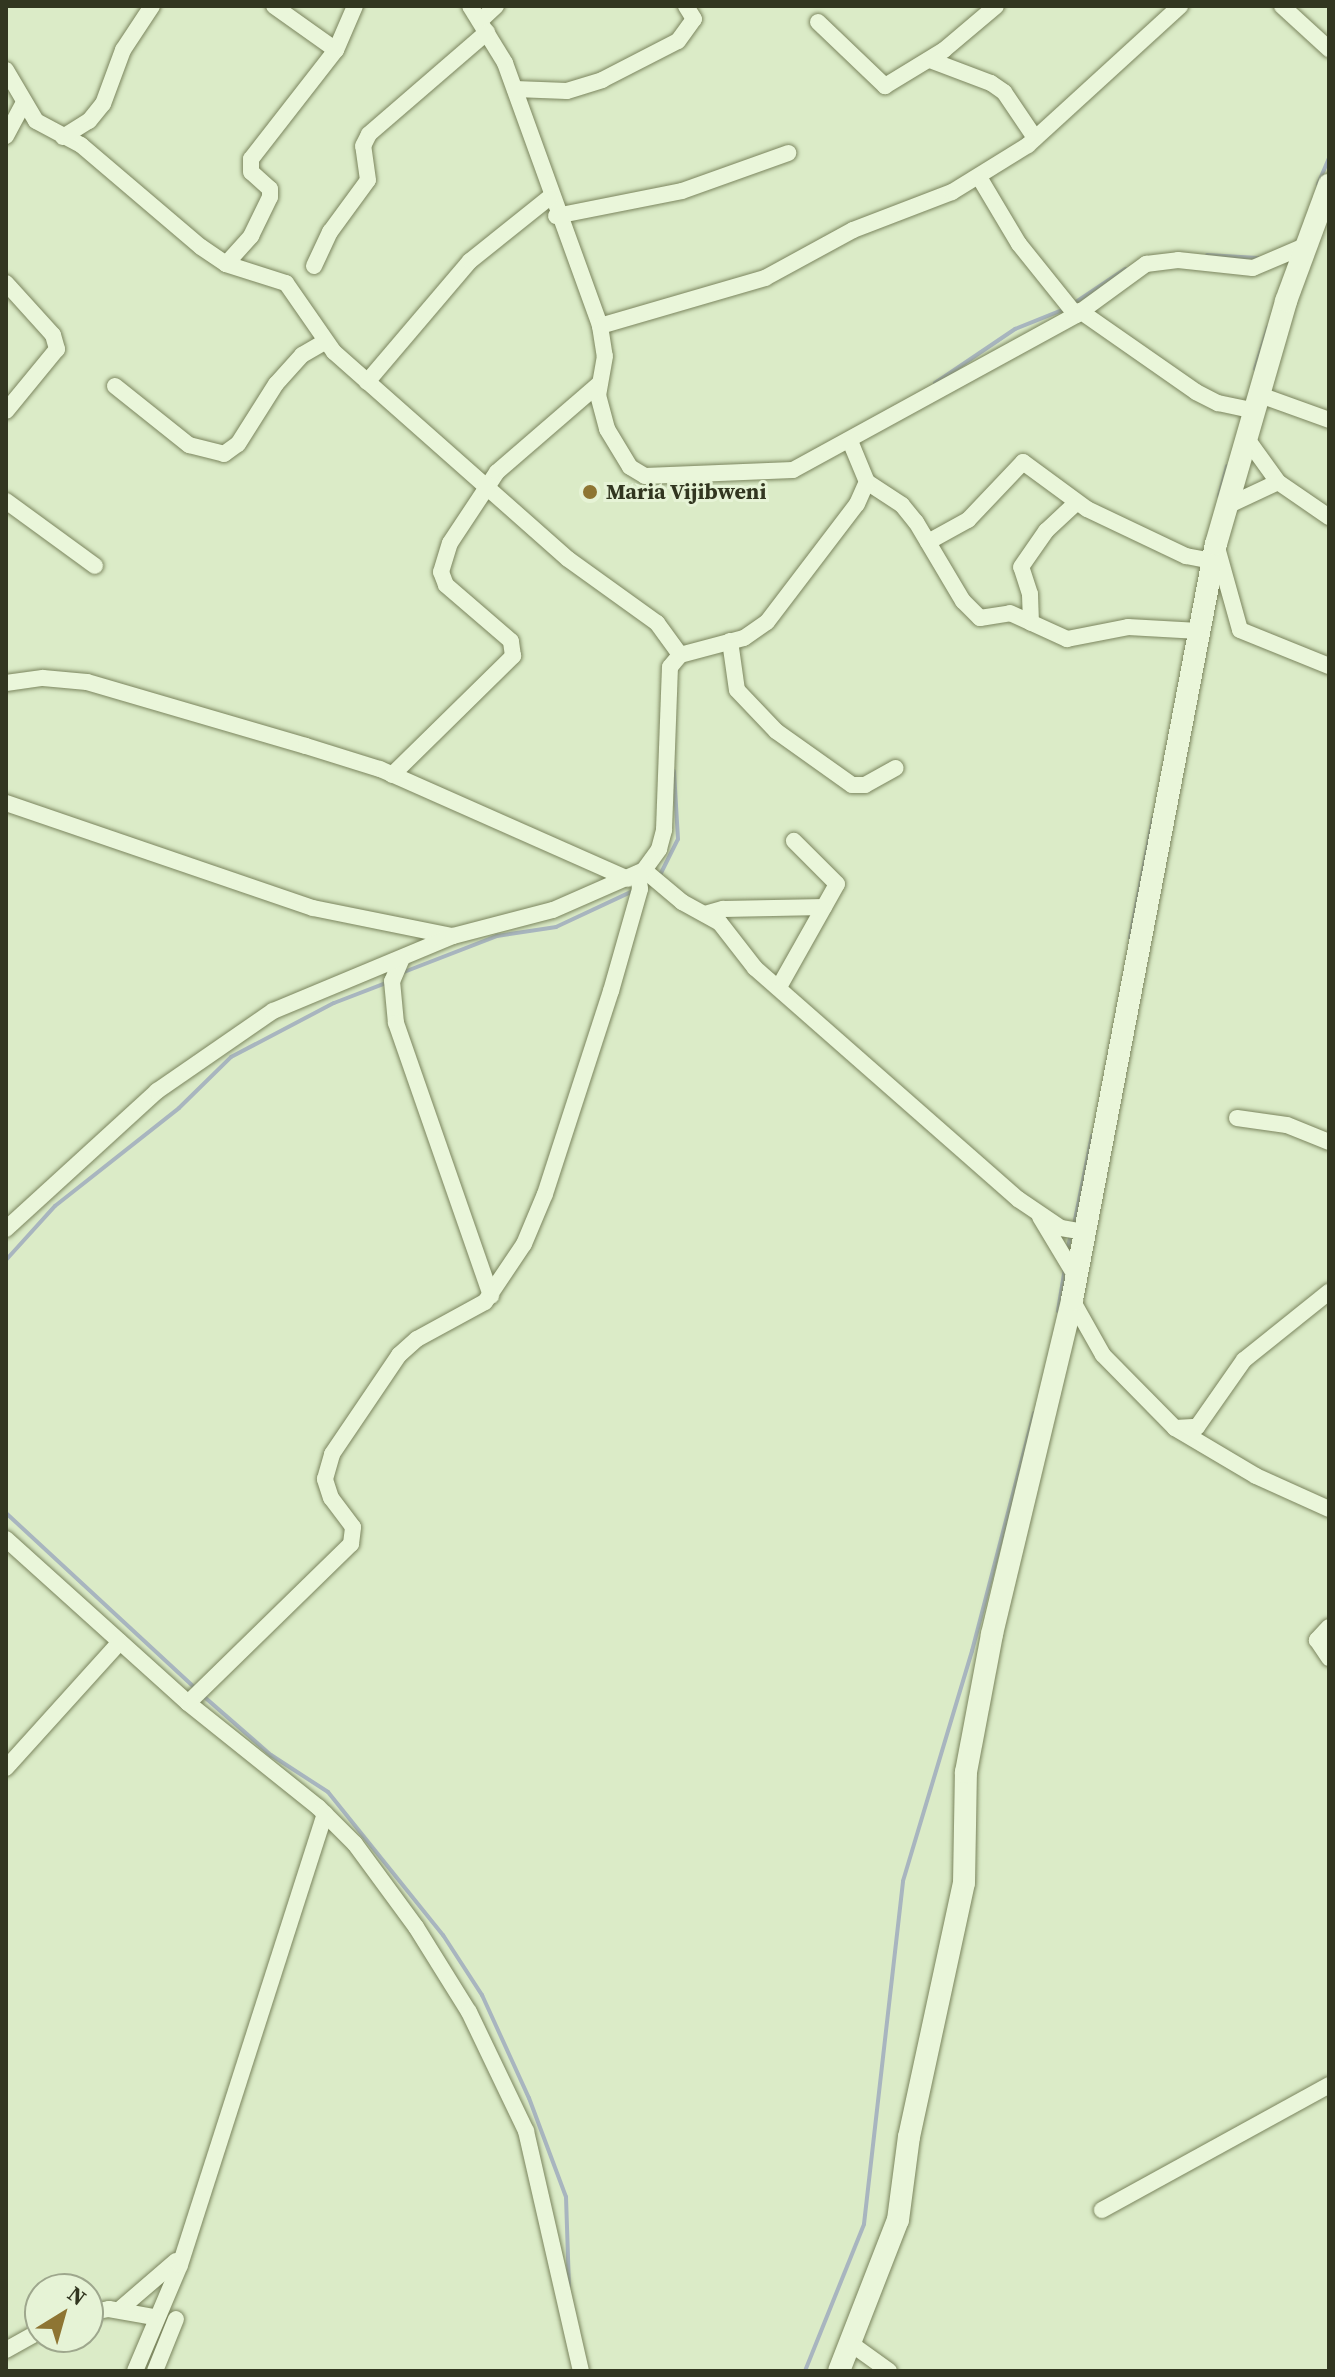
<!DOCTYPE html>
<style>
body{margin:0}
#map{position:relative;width:1335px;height:2377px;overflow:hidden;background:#dbebc7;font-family:"Source Serif 4",serif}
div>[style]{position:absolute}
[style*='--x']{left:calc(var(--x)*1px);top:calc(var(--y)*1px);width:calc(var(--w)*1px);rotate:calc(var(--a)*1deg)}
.stream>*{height:4px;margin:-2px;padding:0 2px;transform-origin:2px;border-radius:2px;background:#a8b5bf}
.roads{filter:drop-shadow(0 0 2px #7b855e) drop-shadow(0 0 2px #7b855e)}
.street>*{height:16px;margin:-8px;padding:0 8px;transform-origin:8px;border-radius:8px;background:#eaf6da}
.secondary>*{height:22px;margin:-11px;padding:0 11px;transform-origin:11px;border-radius:11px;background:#eaf6da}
.dots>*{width:22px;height:22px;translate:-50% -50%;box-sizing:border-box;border:4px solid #e6f3d6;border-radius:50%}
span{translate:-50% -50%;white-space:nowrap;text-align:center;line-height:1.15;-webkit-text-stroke:6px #e6f3d6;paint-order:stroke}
.poi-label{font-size:22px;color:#323620;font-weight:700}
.left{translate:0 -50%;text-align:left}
.frame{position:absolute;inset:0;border:8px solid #323620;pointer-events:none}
.north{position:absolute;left:24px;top:2273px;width:80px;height:80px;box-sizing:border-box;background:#e6f3d6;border:2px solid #9ea78d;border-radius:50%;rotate:37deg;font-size:22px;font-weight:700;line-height:32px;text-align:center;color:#323620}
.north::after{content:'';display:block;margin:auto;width:28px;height:36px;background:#8e7533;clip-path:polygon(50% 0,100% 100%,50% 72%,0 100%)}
</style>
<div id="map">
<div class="stream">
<div style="--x:1318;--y:184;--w:28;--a:-67"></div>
<div style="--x:1207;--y:255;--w:51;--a:3.4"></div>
<div style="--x:1073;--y:304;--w:63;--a:-33.9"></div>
<div style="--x:1255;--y:369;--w:44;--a:-72.8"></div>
<div style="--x:935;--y:383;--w:97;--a:-34"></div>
<div style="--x:1015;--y:329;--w:54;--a:-21.8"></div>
<div style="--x:1219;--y:496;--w:31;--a:-75"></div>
<div style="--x:659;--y:877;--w:42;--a:-63.4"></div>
<div style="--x:678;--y:839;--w:68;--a:-93.4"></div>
<div style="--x:1130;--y:938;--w:122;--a:-79.1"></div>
<div style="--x:404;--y:972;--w:100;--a:-21.2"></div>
<div style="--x:497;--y:936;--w:60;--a:-8.7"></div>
<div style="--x:556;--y:927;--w:87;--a:-25.1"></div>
<div style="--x:1074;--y:1225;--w:91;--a:-78.6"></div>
<div style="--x:1067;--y:1252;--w:19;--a:-78"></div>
<div style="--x:6;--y:1260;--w:73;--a:-47.8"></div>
<div style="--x:55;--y:1206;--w:158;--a:-38.3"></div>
<div style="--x:179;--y:1108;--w:73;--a:-44.4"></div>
<div style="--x:231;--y:1057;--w:116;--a:-27.7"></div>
<div style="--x:334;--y:1003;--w:56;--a:-21"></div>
<div style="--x:1058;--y:1311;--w:44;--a:-80.8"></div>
<div style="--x:6;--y:1513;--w:258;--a:42.8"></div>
<div style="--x:201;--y:1694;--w:93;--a:41.1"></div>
<div style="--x:271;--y:1755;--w:68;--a:33"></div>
<div style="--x:328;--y:1792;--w:184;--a:51.2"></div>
<div style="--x:443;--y:1935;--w:72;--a:57"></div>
<div style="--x:482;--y:1995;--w:113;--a:65.5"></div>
<div style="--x:529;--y:2098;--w:106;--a:69.5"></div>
<div style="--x:566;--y:2197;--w:89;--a:88.1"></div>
<div style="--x:805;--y:2371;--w:158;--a:-68.1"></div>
<div style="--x:864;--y:2224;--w:345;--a:-83.5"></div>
<div style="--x:903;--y:1881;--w:240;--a:-73.3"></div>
<div style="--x:972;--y:1651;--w:246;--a:-75.4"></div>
</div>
<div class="roads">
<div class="street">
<div style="--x:274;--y:6;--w:76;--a:35.4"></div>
<div style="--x:470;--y:6;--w:67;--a:58.4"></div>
<div style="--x:505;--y:63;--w:280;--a:70.1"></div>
<div style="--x:600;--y:326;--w:30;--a:81"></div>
<div style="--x:605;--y:356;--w:40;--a:100"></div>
<div style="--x:598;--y:395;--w:35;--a:75"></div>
<div style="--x:607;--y:429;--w:44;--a:58.8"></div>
<div style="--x:630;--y:467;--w:17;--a:31"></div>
<div style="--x:645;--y:476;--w:148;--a:-2.3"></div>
<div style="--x:793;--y:470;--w:323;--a:-28.7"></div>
<div style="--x:1076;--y:315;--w:87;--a:-36.1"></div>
<div style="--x:1146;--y:264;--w:32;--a:-7"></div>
<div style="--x:1178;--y:260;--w:75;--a:6.1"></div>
<div style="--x:1253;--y:268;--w:59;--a:-23.1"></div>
<div style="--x:1282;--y:6;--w:64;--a:42.5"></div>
<div style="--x:480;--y:21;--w:22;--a:-43"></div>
<div style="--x:818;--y:22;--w:93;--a:43.7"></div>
<div style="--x:885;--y:86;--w:69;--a:-31.4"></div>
<div style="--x:944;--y:50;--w:68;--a:-40.2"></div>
<div style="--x:930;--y:60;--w:65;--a:20.7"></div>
<div style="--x:991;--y:83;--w:16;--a:35"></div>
<div style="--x:1004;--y:92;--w:55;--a:56"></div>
<div style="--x:6;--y:70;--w:59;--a:59.5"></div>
<div style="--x:36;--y:121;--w:51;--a:28.1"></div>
<div style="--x:81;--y:145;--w:157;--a:40.4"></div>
<div style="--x:201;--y:247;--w:30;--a:34"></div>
<div style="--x:226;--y:264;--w:63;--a:17.6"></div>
<div style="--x:286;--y:283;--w:84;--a:55.2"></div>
<div style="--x:334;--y:352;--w:312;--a:41.5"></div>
<div style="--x:568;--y:559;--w:110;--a:35.7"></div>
<div style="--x:657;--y:623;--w:39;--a:54"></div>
<div style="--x:515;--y:89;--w:52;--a:2.2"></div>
<div style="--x:567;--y:91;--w:37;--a:-17"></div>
<div style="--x:602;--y:80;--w:85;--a:-27.2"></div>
<div style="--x:678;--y:41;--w:27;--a:-54"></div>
<div style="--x:694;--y:19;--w:15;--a:-122"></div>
<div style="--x:6;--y:136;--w:36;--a:-62"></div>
<div style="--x:63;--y:137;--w:31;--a:-32"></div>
<div style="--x:89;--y:121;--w:22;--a:-51"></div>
<div style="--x:103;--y:104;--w:58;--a:-69.7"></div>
<div style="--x:123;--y:50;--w:53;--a:-56.6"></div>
<div style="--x:979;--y:177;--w:78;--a:59.2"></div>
<div style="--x:1019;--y:244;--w:91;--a:51.2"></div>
<div style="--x:556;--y:216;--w:128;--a:-11.2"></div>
<div style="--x:682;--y:191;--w:113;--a:-19.7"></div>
<div style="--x:226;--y:264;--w:38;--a:-48"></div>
<div style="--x:251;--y:236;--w:43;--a:-64"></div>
<div style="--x:270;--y:197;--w:8;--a:-90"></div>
<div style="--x:270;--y:189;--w:25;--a:-138"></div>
<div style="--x:251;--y:172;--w:13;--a:-90"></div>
<div style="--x:251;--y:159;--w:138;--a:-52.1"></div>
<div style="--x:336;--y:50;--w:48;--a:-66.6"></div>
<div style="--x:314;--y:266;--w:38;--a:-65"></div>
<div style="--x:330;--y:232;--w:64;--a:-53.8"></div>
<div style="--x:368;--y:180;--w:34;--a:-98"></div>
<div style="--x:363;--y:146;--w:13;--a:-63"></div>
<div style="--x:369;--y:134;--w:156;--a:-40.8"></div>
<div style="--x:6;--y:283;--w:70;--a:47.9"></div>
<div style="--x:53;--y:335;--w:15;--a:74"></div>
<div style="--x:57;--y:349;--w:80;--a:129.4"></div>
<div style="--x:1080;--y:311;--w:141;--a:34.9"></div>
<div style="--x:1196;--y:392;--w:25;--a:27"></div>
<div style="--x:1218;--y:403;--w:38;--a:12"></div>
<div style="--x:600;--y:326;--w:172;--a:-16.2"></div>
<div style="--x:765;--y:278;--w:100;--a:-28.6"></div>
<div style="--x:853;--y:230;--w:106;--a:-21"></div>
<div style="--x:952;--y:192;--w:89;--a:-31.7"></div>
<div style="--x:1028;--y:145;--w:206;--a:-42.4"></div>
<div style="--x:367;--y:382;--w:159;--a:-49.6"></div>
<div style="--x:470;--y:261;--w:102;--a:-38.7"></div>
<div style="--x:115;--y:386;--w:95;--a:38.6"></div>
<div style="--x:189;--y:445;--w:36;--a:14"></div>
<div style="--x:224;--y:454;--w:17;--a:-36"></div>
<div style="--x:238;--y:444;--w:71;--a:-57.7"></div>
<div style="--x:276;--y:384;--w:39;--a:-48"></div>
<div style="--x:302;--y:355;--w:24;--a:-30"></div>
<div style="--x:1260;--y:395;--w:73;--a:19.9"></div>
<div style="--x:1247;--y:439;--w:53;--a:54.2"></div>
<div style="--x:1278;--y:482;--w:62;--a:34.5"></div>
<div style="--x:867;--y:482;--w:42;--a:33.3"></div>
<div style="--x:902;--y:505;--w:22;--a:51"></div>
<div style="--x:916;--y:522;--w:92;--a:59.3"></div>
<div style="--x:963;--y:601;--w:24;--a:45"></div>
<div style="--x:980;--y:618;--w:30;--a:-9"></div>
<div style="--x:1010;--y:613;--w:63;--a:24.5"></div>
<div style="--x:1067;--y:639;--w:62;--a:-11.1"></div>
<div style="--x:1128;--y:627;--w:71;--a:3.2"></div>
<div style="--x:6;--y:501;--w:110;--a:36.1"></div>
<div style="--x:1227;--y:506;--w:56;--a:-25.2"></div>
<div style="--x:928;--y:542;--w:46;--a:-28.8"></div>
<div style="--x:968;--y:520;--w:80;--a:-46.5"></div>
<div style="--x:1023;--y:462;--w:79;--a:36.3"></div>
<div style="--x:1087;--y:509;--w:110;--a:25.4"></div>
<div style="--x:1186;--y:556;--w:26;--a:11"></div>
<div style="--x:1216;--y:544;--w:89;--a:74.4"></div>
<div style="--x:1240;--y:630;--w:96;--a:22"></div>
<div style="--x:1031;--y:623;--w:29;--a:-92"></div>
<div style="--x:1030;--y:594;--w:28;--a:-108"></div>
<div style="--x:1021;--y:567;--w:44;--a:-55.2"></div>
<div style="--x:1046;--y:531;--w:42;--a:-43.1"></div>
<div style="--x:730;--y:641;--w:49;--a:81.9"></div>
<div style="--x:737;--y:690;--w:57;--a:46.4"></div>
<div style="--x:776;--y:731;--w:93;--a:35.4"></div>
<div style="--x:852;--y:785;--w:13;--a:0"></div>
<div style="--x:865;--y:785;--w:35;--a:-29"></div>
<div style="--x:6;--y:683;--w:37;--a:-8"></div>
<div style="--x:43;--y:678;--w:44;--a:5.2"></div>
<div style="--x:87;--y:682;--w:228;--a:16.3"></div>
<div style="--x:306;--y:746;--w:77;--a:17.3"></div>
<div style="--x:380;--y:769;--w:271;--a:23.9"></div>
<div style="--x:392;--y:775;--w:170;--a:-44.5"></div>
<div style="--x:513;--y:656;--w:15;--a:-98"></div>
<div style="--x:511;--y:641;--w:86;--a:-139.3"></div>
<div style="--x:446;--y:585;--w:14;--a:-111"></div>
<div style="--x:441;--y:572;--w:30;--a:-73"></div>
<div style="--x:450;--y:543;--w:85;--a:-56.5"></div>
<div style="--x:497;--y:472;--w:135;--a:-40.8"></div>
<div style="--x:6;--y:803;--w:324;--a:18.9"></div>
<div style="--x:313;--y:908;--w:142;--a:11.4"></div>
<div style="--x:644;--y:870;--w:50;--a:40.1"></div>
<div style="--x:682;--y:902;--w:43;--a:28.9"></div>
<div style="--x:720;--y:923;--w:57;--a:52.1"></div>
<div style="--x:755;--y:968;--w:350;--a:41.3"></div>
<div style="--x:1018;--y:1199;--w:52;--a:34"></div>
<div style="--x:1061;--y:1228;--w:23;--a:10"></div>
<div style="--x:705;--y:914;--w:19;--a:-16"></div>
<div style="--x:723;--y:909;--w:101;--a:-1.1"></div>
<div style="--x:402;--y:958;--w:25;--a:113"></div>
<div style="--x:392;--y:981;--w:42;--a:84.6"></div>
<div style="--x:396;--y:1023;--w:289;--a:70.8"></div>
<div style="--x:779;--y:987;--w:118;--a:-60.6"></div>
<div style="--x:837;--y:884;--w:61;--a:-135"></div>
<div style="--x:1237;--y:1118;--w:50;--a:8"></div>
<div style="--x:1287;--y:1125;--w:45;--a:22"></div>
<div style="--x:1040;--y:1217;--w:70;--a:59"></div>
<div style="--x:6;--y:1229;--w:205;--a:-42.4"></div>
<div style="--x:157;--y:1091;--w:141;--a:-34.6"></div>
<div style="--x:273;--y:1011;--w:195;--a:-22.6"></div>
<div style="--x:453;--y:936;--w:103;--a:-14.6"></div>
<div style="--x:553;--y:910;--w:99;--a:-23.7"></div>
<div style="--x:644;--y:870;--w:26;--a:-54"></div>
<div style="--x:659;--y:849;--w:20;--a:-75"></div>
<div style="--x:664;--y:830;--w:163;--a:-87.9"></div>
<div style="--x:670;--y:667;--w:16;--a:-50"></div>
<div style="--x:680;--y:655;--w:66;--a:-14.9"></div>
<div style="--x:744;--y:638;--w:28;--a:-35"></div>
<div style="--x:767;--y:622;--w:148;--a:-52.7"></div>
<div style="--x:857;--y:504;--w:24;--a:-66"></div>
<div style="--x:867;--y:482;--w:44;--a:-112.5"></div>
<div style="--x:1072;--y:1300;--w:63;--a:60.6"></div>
<div style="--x:1103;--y:1355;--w:103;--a:45.4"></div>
<div style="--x:1175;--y:1428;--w:94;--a:30.7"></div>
<div style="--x:1256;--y:1476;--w:80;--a:24.3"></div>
<div style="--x:1175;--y:1428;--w:22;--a:-3"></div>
<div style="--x:1197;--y:1427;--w:82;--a:-55"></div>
<div style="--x:1244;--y:1360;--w:109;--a:-38.7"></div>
<div style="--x:6;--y:1539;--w:245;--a:42"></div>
<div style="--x:188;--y:1703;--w:166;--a:38.7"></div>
<div style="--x:318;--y:1807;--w:52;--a:45"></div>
<div style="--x:355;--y:1844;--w:103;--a:53.7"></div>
<div style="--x:416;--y:1927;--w:100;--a:58.1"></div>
<div style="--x:469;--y:2012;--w:132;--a:64.4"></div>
<div style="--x:526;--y:2131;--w:246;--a:77.1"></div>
<div style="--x:1329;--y:1627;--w:18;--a:133"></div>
<div style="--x:1317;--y:1640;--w:22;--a:56"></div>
<div style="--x:188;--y:1703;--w:228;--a:-44.3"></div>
<div style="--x:351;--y:1544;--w:17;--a:-83"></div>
<div style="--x:353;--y:1527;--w:36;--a:-127"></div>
<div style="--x:331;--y:1498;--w:20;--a:-108"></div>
<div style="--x:325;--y:1479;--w:26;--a:-74"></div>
<div style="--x:332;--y:1454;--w:120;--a:-55.9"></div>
<div style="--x:399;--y:1355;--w:24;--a:-42"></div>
<div style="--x:417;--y:1339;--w:77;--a:-28.6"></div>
<div style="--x:485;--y:1302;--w:70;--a:-56.1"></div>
<div style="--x:524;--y:1244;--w:54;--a:-67.2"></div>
<div style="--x:545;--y:1194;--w:213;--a:-72"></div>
<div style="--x:611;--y:991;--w:106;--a:-74.1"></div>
<div style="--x:640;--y:889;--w:16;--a:-97"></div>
<div style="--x:6;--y:1768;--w:170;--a:-47.9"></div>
<div style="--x:1102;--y:2210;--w:259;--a:-28.8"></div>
<div style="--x:119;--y:2310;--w:75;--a:-40.7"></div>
<div style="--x:88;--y:2313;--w:21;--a:-11"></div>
<div style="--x:109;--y:2309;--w:46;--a:10.1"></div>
<div style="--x:850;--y:2343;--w:48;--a:35.7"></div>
<div style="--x:6;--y:2350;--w:39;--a:-29"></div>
<div style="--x:135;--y:2371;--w:115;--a:-67"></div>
<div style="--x:180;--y:2265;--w:474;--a:-72.2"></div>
<div style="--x:155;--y:2371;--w:56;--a:-68"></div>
</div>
<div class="secondary">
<div style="--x:839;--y:2371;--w:162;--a:-68.7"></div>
<div style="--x:898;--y:2220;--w:84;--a:-82.5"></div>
<div style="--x:909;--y:2137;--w:260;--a:-77.8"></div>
<div style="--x:964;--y:1883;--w:111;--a:-89"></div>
<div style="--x:966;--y:1772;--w:140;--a:-79.3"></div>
<div style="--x:992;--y:1634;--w:343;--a:-76.5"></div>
<div style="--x:1072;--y:1300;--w:770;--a:-79.22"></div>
<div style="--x:1216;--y:544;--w:253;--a:-73.9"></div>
<div style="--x:1286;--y:301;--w:124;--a:-69.7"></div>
</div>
</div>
<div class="dots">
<div style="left:590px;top:492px;background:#8e7533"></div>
</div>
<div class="poi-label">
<span class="left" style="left:606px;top:492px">Maria Vijibweni</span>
</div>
<div class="frame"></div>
<div class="north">N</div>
</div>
